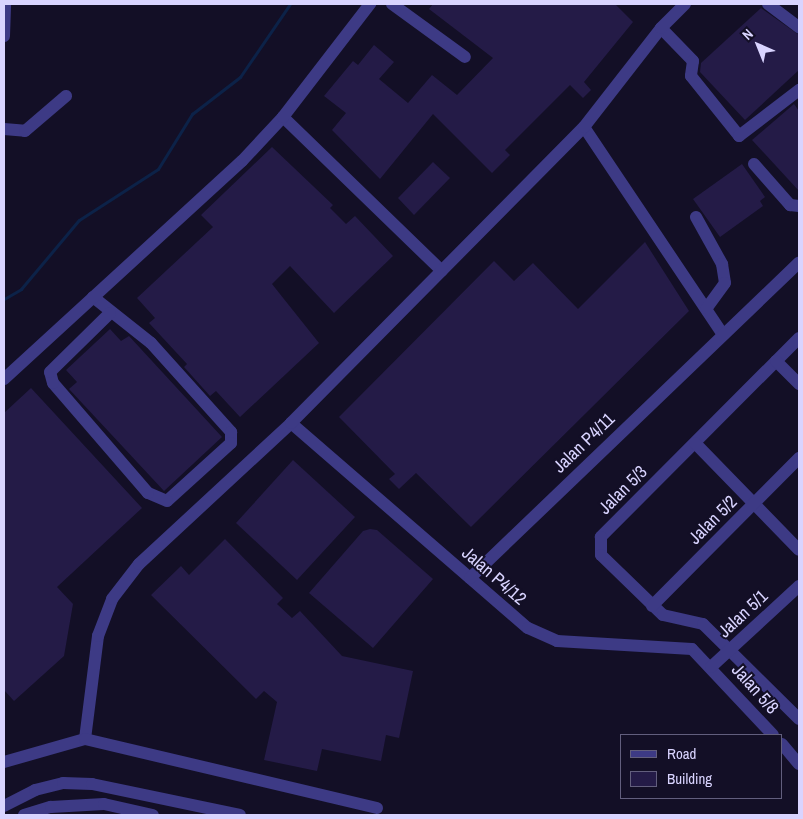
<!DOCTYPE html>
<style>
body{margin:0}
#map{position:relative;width:803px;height:819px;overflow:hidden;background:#130f26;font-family:"Archivo Narrow",sans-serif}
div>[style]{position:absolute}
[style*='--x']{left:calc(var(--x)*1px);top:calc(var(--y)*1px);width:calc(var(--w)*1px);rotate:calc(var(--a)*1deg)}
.stream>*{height:3px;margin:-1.5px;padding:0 1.5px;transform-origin:1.5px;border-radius:1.5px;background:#0c2248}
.building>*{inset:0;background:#241b47}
.minor>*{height:12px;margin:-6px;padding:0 6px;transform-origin:6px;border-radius:6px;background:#3d3a85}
span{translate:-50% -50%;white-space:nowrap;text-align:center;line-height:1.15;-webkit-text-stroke:4px #130f26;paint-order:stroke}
.street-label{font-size:18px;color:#d9d4ff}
.frame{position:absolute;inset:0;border:5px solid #d9d4ff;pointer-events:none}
.legend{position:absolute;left:620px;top:734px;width:162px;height:65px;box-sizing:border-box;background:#130f26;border:1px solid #625e7d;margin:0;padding:6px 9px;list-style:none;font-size:15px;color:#d9d4ff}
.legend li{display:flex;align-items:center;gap:10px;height:25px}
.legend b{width:25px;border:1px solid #625e7d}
.north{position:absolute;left:733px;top:20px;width:50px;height:50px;-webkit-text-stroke:4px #130f26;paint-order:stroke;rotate:316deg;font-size:14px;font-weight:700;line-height:20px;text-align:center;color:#d9d4ff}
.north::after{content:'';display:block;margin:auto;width:18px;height:22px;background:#d9d4ff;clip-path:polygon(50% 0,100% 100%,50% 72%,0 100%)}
</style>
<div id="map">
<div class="stream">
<div style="--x:4;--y:299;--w:20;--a:-30"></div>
<div style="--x:21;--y:289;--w:90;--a:-50"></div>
<div style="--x:79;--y:220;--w:94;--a:-32.8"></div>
<div style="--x:158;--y:169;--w:65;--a:-58.3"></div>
<div style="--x:192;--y:114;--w:61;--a:-37.6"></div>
<div style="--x:240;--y:77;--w:88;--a:-55.6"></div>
</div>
<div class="building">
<div style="clip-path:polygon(433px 4px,615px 4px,633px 22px,584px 82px,591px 90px,583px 98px,570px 85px,505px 150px,510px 155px,492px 173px,433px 114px,380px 179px,332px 130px,346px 113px,324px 96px,353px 61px,358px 65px,374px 45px,394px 62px,379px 79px,408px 103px,432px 75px,457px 95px,493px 58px,429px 9px)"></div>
<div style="clip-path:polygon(761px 8px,799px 35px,799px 70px,745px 120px,700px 72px,701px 63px)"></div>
<div style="clip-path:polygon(794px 104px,799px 111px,799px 191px,752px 140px)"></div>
<div style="clip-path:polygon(272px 147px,333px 205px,330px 208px,346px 224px,355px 216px,393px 256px,334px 313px,290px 266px,272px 284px,319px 343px,240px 417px,216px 391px,210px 396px,184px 367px,187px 364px,149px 323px,155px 318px,137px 298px,213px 227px,201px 215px)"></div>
<div style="clip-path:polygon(433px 162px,450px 178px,414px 215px,398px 198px)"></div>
<div style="clip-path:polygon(742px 164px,765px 197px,760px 201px,763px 206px,720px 237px,693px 199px)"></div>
<div style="clip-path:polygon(645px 242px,689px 311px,471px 527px,416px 473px,399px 489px,389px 479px,395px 474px,339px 417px,494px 261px,514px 281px,533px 263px,578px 309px)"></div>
<div style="clip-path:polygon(110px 329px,121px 341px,129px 336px,222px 437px,164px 491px,69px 389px,77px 382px,66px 370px)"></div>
<div style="clip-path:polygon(31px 388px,142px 508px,57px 587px,73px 604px,64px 656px,14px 701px,4px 690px,4px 413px)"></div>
<div style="clip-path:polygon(293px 460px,355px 517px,297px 580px,236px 523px)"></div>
<div style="clip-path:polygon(370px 529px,377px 530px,433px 579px,373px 648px,309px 593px,363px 531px)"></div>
<div style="clip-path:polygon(225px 539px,283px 598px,277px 604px,292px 618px,300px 611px,342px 656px,413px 671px,399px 738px,386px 735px,381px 761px,322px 749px,317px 771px,264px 760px,277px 702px,264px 691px,256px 699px,151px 595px,181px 566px,189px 575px)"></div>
</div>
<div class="minor">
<div style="--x:392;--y:4;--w:90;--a:36"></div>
<div style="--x:768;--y:4;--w:39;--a:37"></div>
<div style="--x:661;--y:28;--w:46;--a:45.9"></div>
<div style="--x:693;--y:61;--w:15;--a:98"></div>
<div style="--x:691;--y:76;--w:77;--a:51.3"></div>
<div style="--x:739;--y:136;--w:76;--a:-37.5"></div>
<div style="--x:4;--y:36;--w:32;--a:-88"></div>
<div style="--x:283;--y:117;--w:221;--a:44.1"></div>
<div style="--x:584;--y:127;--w:248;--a:56.2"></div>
<div style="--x:4;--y:129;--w:21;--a:5"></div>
<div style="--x:25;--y:131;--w:54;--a:-40.5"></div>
<div style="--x:754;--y:164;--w:55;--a:48.7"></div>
<div style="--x:790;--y:205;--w:9;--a:6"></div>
<div style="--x:696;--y:217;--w:54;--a:61"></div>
<div style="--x:722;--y:264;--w:19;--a:81"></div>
<div style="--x:725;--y:283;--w:31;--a:126"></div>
<div style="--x:93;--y:297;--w:74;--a:38.4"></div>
<div style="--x:151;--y:343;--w:120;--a:48"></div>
<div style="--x:231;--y:432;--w:11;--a:90"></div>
<div style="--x:231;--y:443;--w:86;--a:137.8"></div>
<div style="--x:167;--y:501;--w:21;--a:-157"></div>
<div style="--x:148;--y:493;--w:145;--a:-130.8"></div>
<div style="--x:53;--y:383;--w:11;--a:-105"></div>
<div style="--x:50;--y:372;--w:84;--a:-44.5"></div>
<div style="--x:799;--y:338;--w:281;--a:134.9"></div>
<div style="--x:601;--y:537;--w:18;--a:90"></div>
<div style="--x:601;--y:555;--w:86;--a:44.1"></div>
<div style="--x:663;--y:615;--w:41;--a:12.7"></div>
<div style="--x:703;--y:624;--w:135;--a:44.7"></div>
<div style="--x:776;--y:361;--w:33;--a:45"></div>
<div style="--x:4;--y:379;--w:323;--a:-42.5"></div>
<div style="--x:242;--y:161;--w:60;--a:-47"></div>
<div style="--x:283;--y:117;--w:143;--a:-52.4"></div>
<div style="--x:291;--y:423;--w:313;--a:40.9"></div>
<div style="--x:528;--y:628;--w:32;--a:24"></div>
<div style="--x:557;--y:641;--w:135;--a:3.4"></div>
<div style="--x:692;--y:649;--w:118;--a:46.7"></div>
<div style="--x:695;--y:443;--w:149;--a:45.8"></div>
<div style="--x:470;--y:578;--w:456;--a:-43.8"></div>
<div style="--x:652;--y:606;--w:209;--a:-45.2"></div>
<div style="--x:711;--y:667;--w:120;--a:-42.6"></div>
<div style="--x:85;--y:739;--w:104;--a:-82.8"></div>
<div style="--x:98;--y:636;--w:40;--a:-69"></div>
<div style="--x:112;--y:599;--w:44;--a:-52.4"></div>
<div style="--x:139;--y:564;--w:207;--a:-42.8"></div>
<div style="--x:291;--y:423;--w:416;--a:-45.3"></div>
<div style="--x:584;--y:127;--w:125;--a:-52.1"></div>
<div style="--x:661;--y:28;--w:34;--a:-45"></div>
<div style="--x:782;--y:744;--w:26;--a:50"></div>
<div style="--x:4;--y:762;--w:84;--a:-15.9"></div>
<div style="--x:85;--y:739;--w:300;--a:13.3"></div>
<div style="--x:4;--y:806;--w:35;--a:-27"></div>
<div style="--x:35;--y:790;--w:29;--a:-14"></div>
<div style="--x:63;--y:783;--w:29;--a:2"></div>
<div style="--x:92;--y:784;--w:151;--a:11.8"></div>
<div style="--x:24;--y:815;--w:28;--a:-17"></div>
<div style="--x:51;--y:807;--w:53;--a:-3.2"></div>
<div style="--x:104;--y:804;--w:50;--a:12.7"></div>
</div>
<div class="street-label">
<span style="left:584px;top:443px;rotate:-44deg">Jalan P4/11</span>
<span style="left:623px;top:490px;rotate:-45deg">Jalan 5/3</span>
<span style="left:713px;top:520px;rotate:-45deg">Jalan 5/2</span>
<span style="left:494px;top:576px;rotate:41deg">Jalan P4/12</span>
<span style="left:743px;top:614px;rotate:-43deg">Jalan 5/1</span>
<span style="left:755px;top:689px;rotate:48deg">Jalan 5/8</span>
</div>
<div class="frame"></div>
<ul class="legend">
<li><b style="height:6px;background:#3d3a85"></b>Road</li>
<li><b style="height:14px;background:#241b47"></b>Building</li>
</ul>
<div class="north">N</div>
</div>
